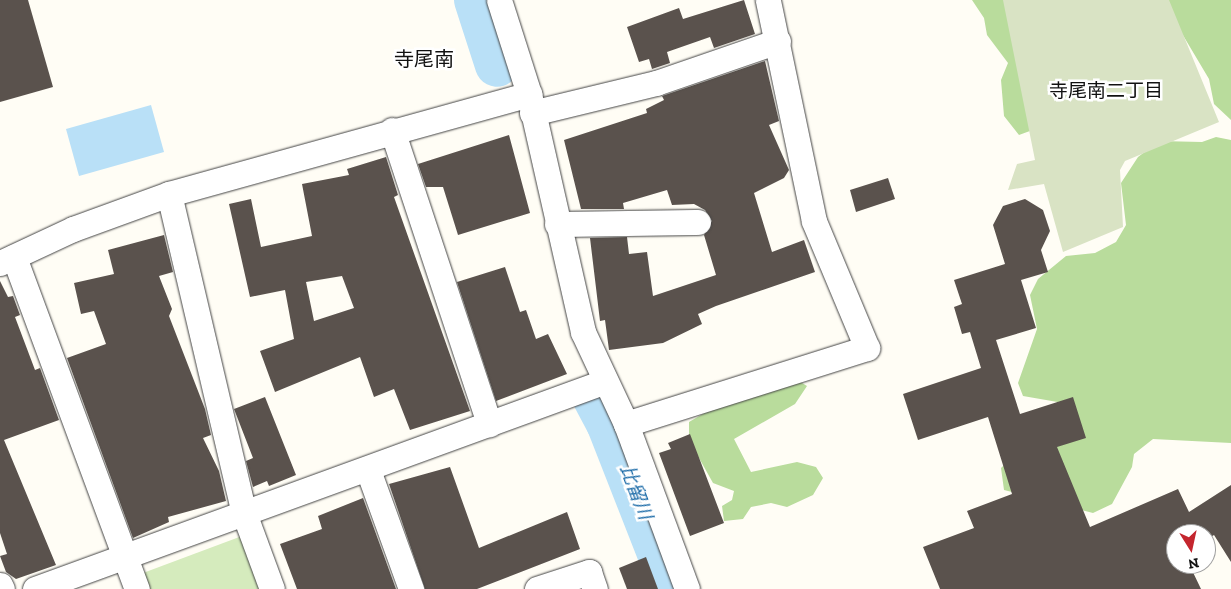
<!DOCTYPE html>
<meta charset="utf-8">
<style>
body{margin:0}
#map{position:relative;width:1231px;height:589px;overflow:hidden;background:#fffdf5;font-family:"Zilla Slab","Noto Sans JP",serif}
div>[style]{position:absolute}
[style*='--x']{left:calc(var(--x)*1px);top:calc(var(--y)*1px);width:calc(var(--w)*1px);rotate:calc(var(--a)*1deg)}
.green>*{inset:0;background:#d5ebbd}
.forest>*{inset:0;background:#b9dc9c}
.cemetery>*{inset:0;background:#d9e3c4}
.water>*{inset:0;background:#b9e0f7}
.river>*{height:44px;margin:-22px;padding:0 22px;transform-origin:22px;border-radius:22px;background:#b9e0f7}
.building>*{inset:0;background:#5a524d}
.roads{filter:drop-shadow(0 0 1px #444) drop-shadow(0 0 1px #444)}
.minor>*{height:25px;margin:-12.5px;padding:0 12.5px;transform-origin:12.5px;border-radius:12.5px;background:#fff}
span{translate:-50% -50%;white-space:nowrap;text-align:center;line-height:1.15;-webkit-text-stroke:5px #fff;paint-order:stroke}
.neighbourhood-label{font-size:19px;color:#111}
.water-label{font-size:19px;color:#1768a6;font-style:italic}
.quarter-label{font-size:20px;color:#111}
.north{position:absolute;left:1166px;top:524px;width:50px;height:50px;box-sizing:border-box;background:#fff;border:1px solid #a0a0a0;border-radius:50%;rotate:170deg;font-size:14px;font-weight:700;line-height:20px;text-align:center;color:#111}
.north::after{content:'';display:block;margin:auto;width:18px;height:22px;background:#c4262e;clip-path:polygon(50% 0,100% 100%,50% 72%,0 100%)}
</style>
<div id="map">
<div class="green">
<div style="clip-path:polygon(242px 536px,262px 589px,149px 589px,143px 573px)"></div>
</div>
<div class="forest">
<div style="clip-path:polygon(972px 0,1023px 0,1038px 128px,1019px 135px,1004px 116px,1001px 80px,1008px 63px,987px 35px,984px 18px)"></div>
<div style="clip-path:polygon(1162px 0,1231px 0,1231px 120px,1214px 104px,1209px 79px)"></div>
<div style="clip-path:polygon(1216px 137px,1231px 140px,1231px 443px,1153px 439px,1134px 454px,1132px 467px,1112px 504px,1093px 513px,1004px 490px,1001px 468px,1069px 404px,1023px 396px,1018px 383px,1037px 329px,1030px 295px,1038px 279px,1066px 256px,1095px 253px,1116px 242px,1126px 225px,1121px 183px,1138px 157px,1159px 141px,1202px 142px)"></div>
<div style="clip-path:polygon(794px 378px,807px 386px,795px 404px,734px 439px,751px 472px,797px 462px,816px 467px,823px 478px,813px 495px,787px 507px,771px 503px,751px 507px,743px 519px,724px 521px,722px 506px,732px 500px,734px 491px,713px 483px,689px 440px,689px 422px,713px 408px,744px 400px)"></div>
</div>
<div class="cemetery">
<div style="clip-path:polygon(1003px 0,1169px 0,1219px 122px,1125px 161px,1120px 170px,1123px 227px,1063px 252px,1044px 184px,1008px 190px,1017px 164px,1035px 160px)"></div>
</div>
<div class="water">
<div style="clip-path:polygon(151px 105px,164px 152px,79px 176px,66px 129px)"></div>
</div>
<div class="river">
<div style="--x:476;--y:0;--w:68;--a:72.1"></div>
<div style="--x:594;--y:397;--w:30;--a:62"></div>
<div style="--x:608;--y:423;--w:178;--a:68.6"></div>
</div>
<div class="building">
<div style="clip-path:polygon(0 0,28px 0,53px 87px,0 102px)"></div>
<div style="clip-path:polygon(744px 0,755px 34px,714px 48px,710px 37px,667px 52px,670px 63px,652px 69px,649px 59px,639px 62px,627px 27px,679px 8px,683px 19px)"></div>
<div style="clip-path:polygon(765px 61px,779px 121px,769px 125px,789px 170px,784px 178px,754px 193px,772px 252px,804px 240px,815px 272px,716px 306px,698px 314px,702px 324px,663px 343px,609px 350px,605px 320px,600px 321px,590px 238px,627px 237px,629px 254px,647px 252px,653px 296px,716px 275px,704px 235px,712px 221px,705px 210px,694px 204px,672px 205px,667px 190px,623px 203px,624px 209px,581px 209px,564px 140px,647px 113px,646px 109px,664px 100px,662px 96px)"></div>
<div style="clip-path:polygon(509px 135px,530px 213px,458px 235px,443px 187px,426px 187px,418px 164px)"></div>
<div style="clip-path:polygon(evenodd,386px 157px,398px 195px,394px 197px,470px 411px,410px 430px,394px 389px,374px 397px,360px 357px,275px 392px,260px 351px,294px 339px,285px 290px,250px 297px,229px 204px,251px 199px,261px 247px,312px 236px,302px 184px,349px 175px,347px 169px,386px 157px,342px 276px,354px 308px,314px 321px,306px 282px,342px 276px)"></div>
<div style="clip-path:polygon(888px 178px,895px 199px,856px 212px,850px 190px)"></div>
<div style="clip-path:polygon(1025px 199px,1043px 210px,1050px 231px,1041px 250px,1048px 272px,1021px 280px,1036px 328px,996px 340px,1020px 414px,1073px 397px,1086px 438px,1057px 447px,1090px 527px,1178px 489px,1189px 512px,1231px 485px,1231px 562px,1214px 535px,1206px 540px,1206px 534px,1176px 534px,1176px 564px,1189px 564px,1201px 589px,940px 589px,923px 547px,974px 528px,967px 511px,1012px 494px,988px 417px,918px 440px,903px 394px,981px 368px,970px 332px,962px 334px,954px 307px,962px 304px,954px 280px,1005px 264px,993px 225px,1003px 206px)"></div>
<div style="clip-path:polygon(164px 235px,173px 272px,159px 276px,172px 309px,169px 316px,205px 409px,211px 435px,203px 438px,219px 471px,226px 501px,168px 517px,169px 522px,133px 538px,67px 358px,106px 344px,94px 311px,81px 314px,74px 283px,114px 274px,108px 250px)"></div>
<div style="clip-path:polygon(505px 267px,520px 312px,526px 310px,536px 339px,548px 334px,567px 374px,496px 401px,457px 282px)"></div>
<div style="clip-path:polygon(0 281px,8px 297px,13px 296px,20px 315px,15px 317px,35px 370px,40px 368px,59px 420px,4px 440px,56px 565px,16px 579px,6px 572px,0 556px,7px 554px,0 533px)"></div>
<div style="clip-path:polygon(265px 397px,296px 475px,269px 486px,267px 481px,253px 487px,246px 461px,253px 458px,234px 409px)"></div>
<div style="clip-path:polygon(690px 434px,724px 523px,690px 536px,659px 453px,671px 449px,668px 443px)"></div>
<div style="clip-path:polygon(450px 467px,479px 548px,567px 512px,580px 549px,477px 589px,425px 589px,389px 484px)"></div>
<div style="clip-path:polygon(363px 498px,396px 589px,297px 589px,280px 544px,322px 529px,318px 516px)"></div>
<div style="clip-path:polygon(646px 557px,658px 589px,627px 589px,619px 568px)"></div>
</div>
<div class="roads">
<div class="minor">
<div style="--x:499;--y:0;--w:99;--a:72.3"></div>
<div style="--x:529;--y:94;--w:244;--a:77.2"></div>
<div style="--x:583;--y:332;--w:102;--a:64.9"></div>
<div style="--x:626;--y:424;--w:176;--a:69.7"></div>
<div style="--x:532;--y:113;--w:128;--a:-13.6"></div>
<div style="--x:656;--y:83;--w:129;--a:-19"></div>
<div style="--x:392;--y:130;--w:310;--a:71.7"></div>
<div style="--x:169;--y:194;--w:328;--a:76.8"></div>
<div style="--x:244;--y:513;--w:81;--a:69.8"></div>
<div style="--x:557;--y:224;--w:141;--a:-0.8"></div>
<div style="--x:14;--y:257;--w:354;--a:69.7"></div>
<div style="--x:0;--y:263;--w:81;--a:-25"></div>
<div style="--x:73;--y:229;--w:102;--a:-20"></div>
<div style="--x:169;--y:194;--w:374;--a:-15.5"></div>
<div style="--x:626;--y:424;--w:253;--a:-17.5"></div>
<div style="--x:867;--y:348;--w:138;--a:-112.7"></div>
<div style="--x:814;--y:221;--w:226;--a:-101.8"></div>
<div style="--x:368;--y:470;--w:127;--a:70.1"></div>
<div style="--x:0;--y:585;--w:4;--a:63"></div>
<div style="--x:35;--y:589;--w:605;--a:-20.02"></div>
<div style="--x:537;--y:589;--w:55;--a:-18.1"></div>
<div style="--x:589;--y:572;--w:18;--a:71"></div>
</div>
</div>
<div class="neighbourhood-label">
<span style="left:1106px;top:91px">寺尾南二丁目</span>
</div>
<div class="water-label">
<span style="left:636px;top:492px;rotate:69deg">比留川</span>
</div>
<div class="quarter-label">
<span style="left:424px;top:59px">寺尾南</span>
</div>
<div class="north">N</div>
</div>
